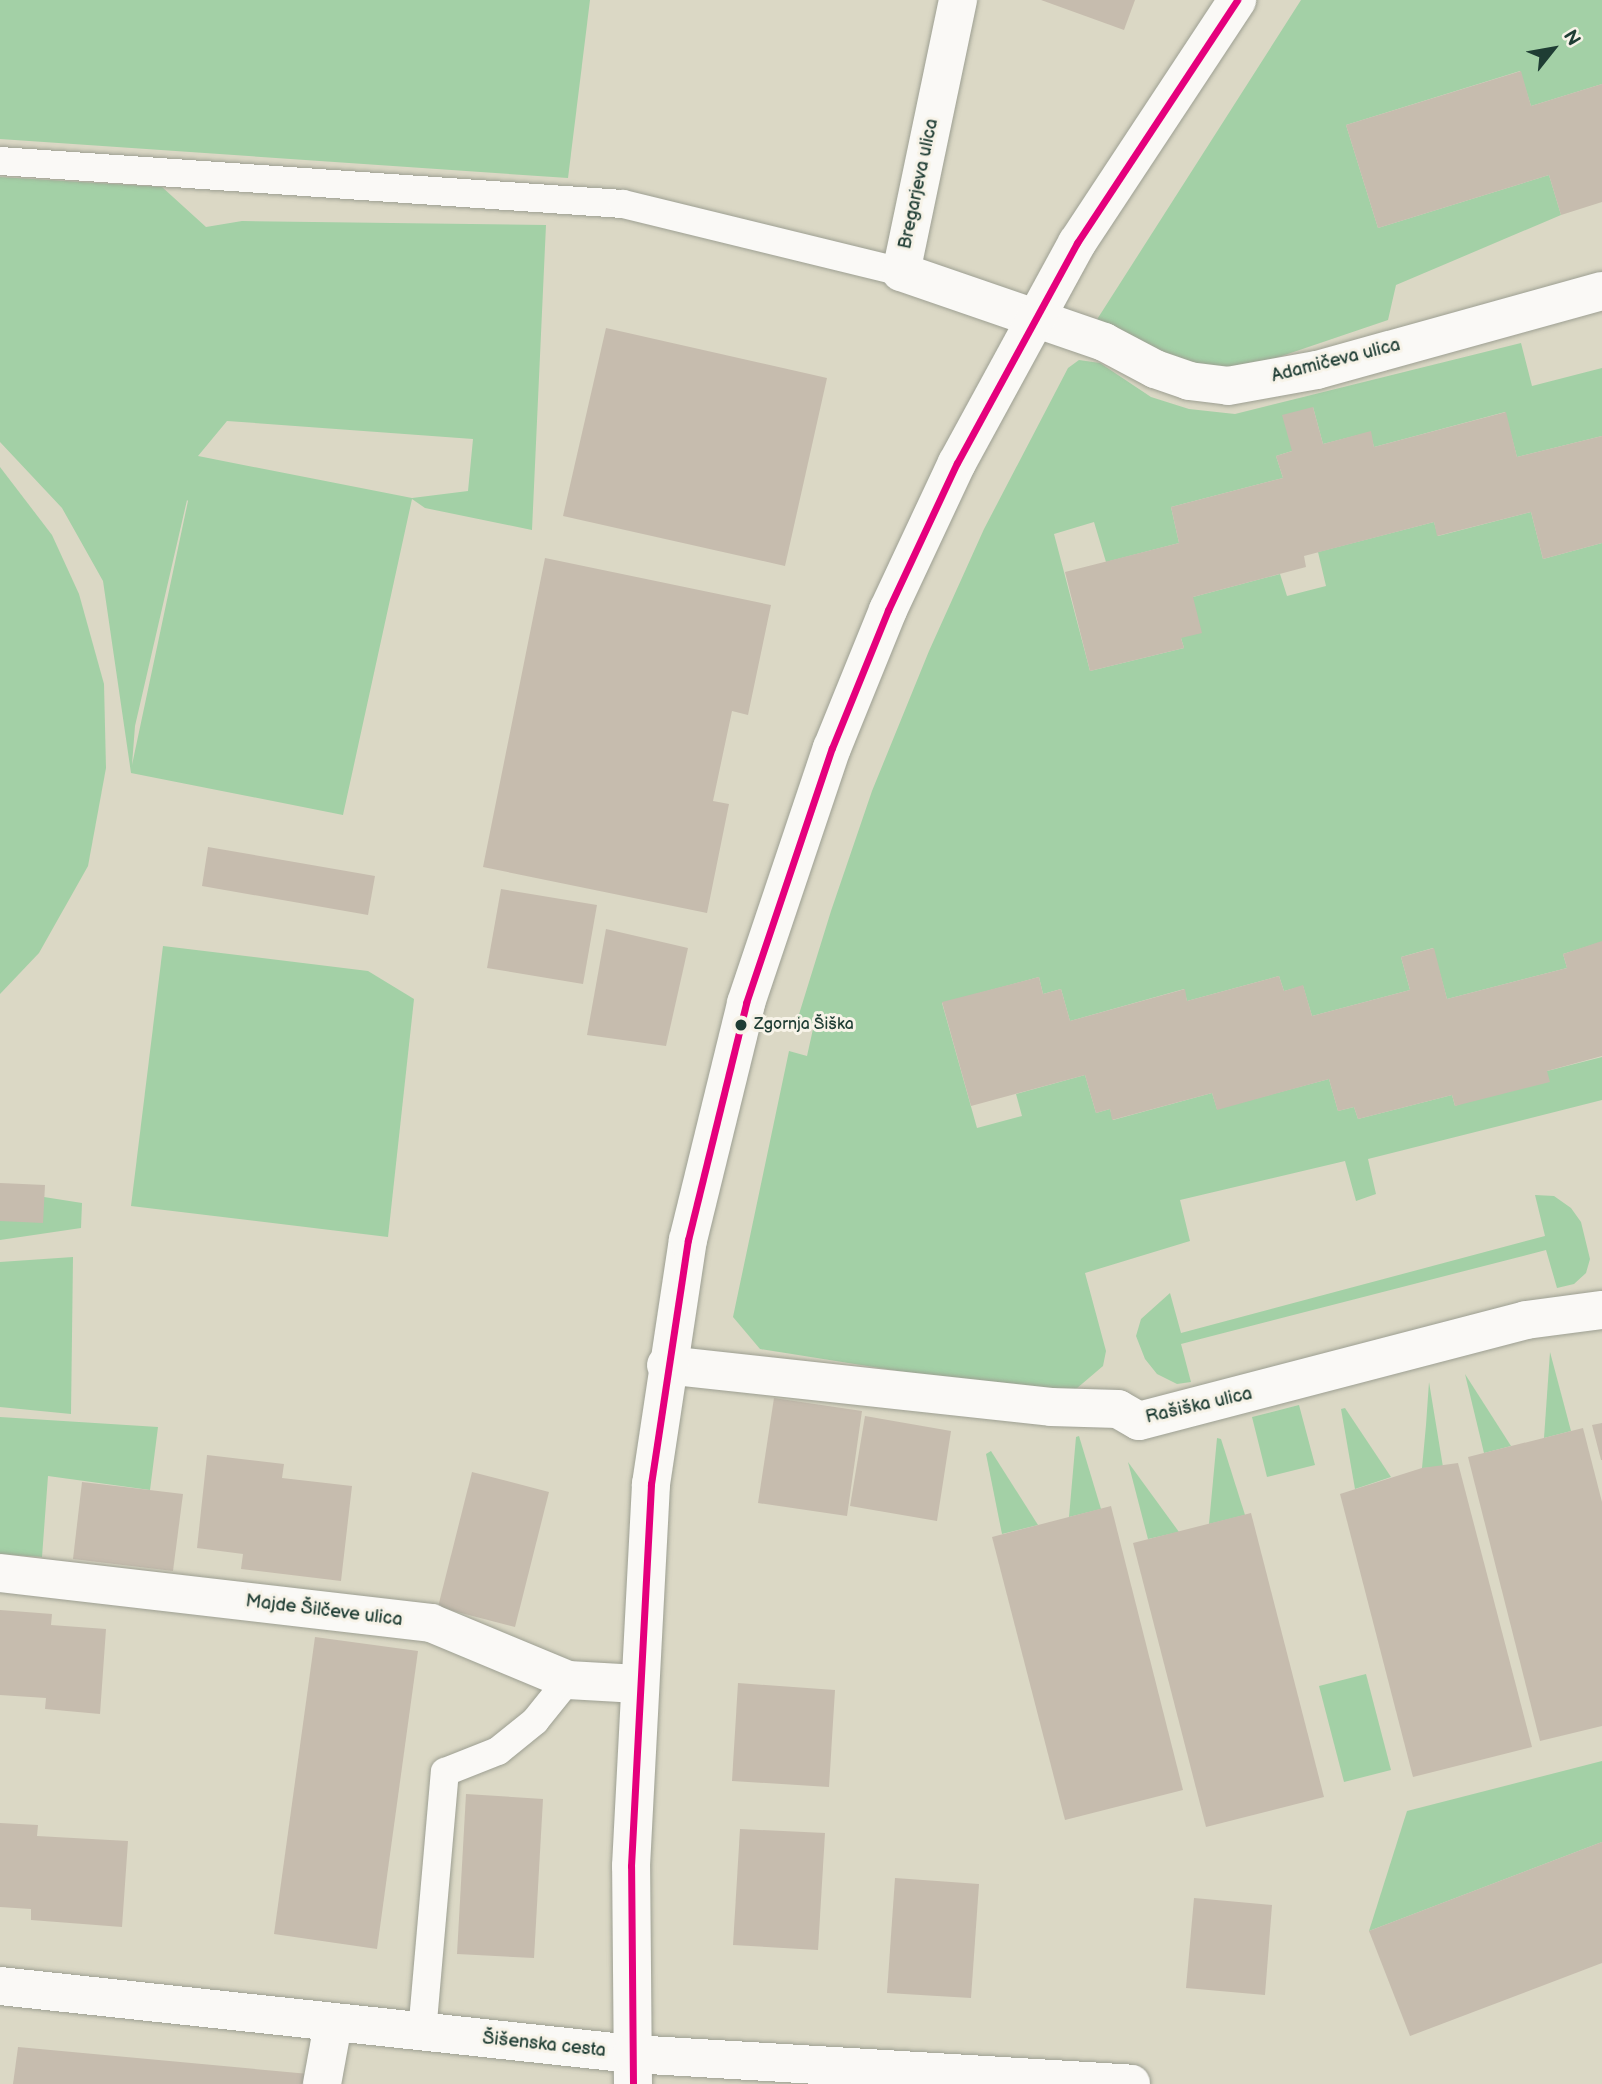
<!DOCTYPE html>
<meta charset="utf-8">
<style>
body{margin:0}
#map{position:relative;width:1602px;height:2084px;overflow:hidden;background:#dbd8c5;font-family:"Balsamiq Sans",sans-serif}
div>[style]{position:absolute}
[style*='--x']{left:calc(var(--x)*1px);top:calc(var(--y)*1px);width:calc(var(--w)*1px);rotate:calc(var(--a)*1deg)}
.green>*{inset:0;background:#a3d0a6}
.building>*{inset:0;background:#c6bcae}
.roads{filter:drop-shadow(0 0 2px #9d9f92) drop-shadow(0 0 2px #9d9f92)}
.service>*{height:28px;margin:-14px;padding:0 14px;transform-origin:14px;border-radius:14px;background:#faf9f6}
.minor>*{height:38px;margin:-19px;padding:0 19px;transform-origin:19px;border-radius:19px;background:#faf9f6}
.tertiary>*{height:38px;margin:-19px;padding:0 19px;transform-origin:19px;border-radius:19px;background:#faf9f6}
.secondary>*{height:38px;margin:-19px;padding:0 19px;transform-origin:19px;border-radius:19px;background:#faf9f6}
.bus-1>*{height:7px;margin:-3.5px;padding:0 3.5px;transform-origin:3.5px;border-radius:3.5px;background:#e5007d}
.dots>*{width:19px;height:19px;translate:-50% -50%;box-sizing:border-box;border:4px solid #f7f3e8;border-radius:50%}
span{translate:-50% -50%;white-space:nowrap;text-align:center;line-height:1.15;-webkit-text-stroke:6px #f7f3e8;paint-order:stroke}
.bus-label{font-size:16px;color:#1f3d34}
.left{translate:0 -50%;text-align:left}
.street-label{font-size:18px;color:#1f3d34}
.north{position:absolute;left:1518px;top:14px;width:70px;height:70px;-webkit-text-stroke:5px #f7f3e8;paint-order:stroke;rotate:59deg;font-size:19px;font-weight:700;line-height:28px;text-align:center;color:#1f3d34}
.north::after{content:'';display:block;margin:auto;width:24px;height:32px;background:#1f3d34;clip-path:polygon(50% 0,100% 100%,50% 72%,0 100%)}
</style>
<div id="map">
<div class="green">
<div style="clip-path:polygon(0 0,590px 0,568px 178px,0 139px)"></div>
<div style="clip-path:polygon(1301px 0,1602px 0,1602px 84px,1531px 106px,1520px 71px,1346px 125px,1378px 228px,1549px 175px,1561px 215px,1396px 285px,1388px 320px,1238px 371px,1173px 359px,1096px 321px)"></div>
<div style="clip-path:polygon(evenodd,0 177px,162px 187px,206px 227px,242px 221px,546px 225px,532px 530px,425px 508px,412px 499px,343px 815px,131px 773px,103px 581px,62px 508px,0 442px,0 177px,227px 421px,473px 439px,468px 491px,412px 498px,198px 456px,227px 421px,0 177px,187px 500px,188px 501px,132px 765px,135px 726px,187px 500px)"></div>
<div style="clip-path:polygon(1521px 343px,1532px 386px,1602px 368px,1602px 436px,1517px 457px,1505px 412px,1374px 447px,1370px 432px,1323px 444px,1313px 407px,1292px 451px,1276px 456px,1283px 478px,1171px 507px,1179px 543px,1106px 562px,1094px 522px,1054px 534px,1090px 671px,1184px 648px,1181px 638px,1193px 597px,1280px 574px,1287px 596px,1326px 586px,1318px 552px,1434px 522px,1438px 536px,1531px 512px,1543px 559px,1602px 543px,1602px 942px,1563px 954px,1567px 968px,1447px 999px,1433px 948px,1401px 957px,1410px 990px,1312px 1016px,1303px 986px,1284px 991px,1279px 976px,1187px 1001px,1184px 989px,1070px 1021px,1061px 989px,1043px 994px,1039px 977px,942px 1003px,977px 1128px,1022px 1116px,1016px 1094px,1085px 1075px,1096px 1113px,1110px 1109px,1113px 1120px,1212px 1093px,1217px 1109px,1329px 1079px,1338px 1111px,1354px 1107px,1358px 1119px,1452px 1095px,1455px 1106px,1547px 1071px,1602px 1057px,1602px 1100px,1368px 1159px,1376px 1194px,1356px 1201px,1345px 1161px,1180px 1200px,1190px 1241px,1085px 1273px,1106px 1351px,1103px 1366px,1076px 1389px,1044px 1394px,760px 1349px,733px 1317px,789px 1051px,807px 1056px,813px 1029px,796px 1024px,831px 911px,872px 791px,929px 651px,984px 529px,1068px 368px,1079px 360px,1100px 363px,1151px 397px,1189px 409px,1235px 414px)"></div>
<div style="clip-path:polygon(0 467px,52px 535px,79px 594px,104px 684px,106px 768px,88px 866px,39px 953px,0 994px)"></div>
<div style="clip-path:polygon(163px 946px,368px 971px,414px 999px,388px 1237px,131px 1206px)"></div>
<div style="clip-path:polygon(1535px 1195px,1554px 1196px,1571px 1208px,1581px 1222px,1590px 1259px,1586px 1273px,1574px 1284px,1557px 1288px,1546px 1250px,1181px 1344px,1191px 1382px,1177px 1384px,1157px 1374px,1145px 1359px,1136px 1336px,1141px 1319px,1170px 1293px,1181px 1333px,1545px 1236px)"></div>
<div style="clip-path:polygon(44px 1197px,82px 1203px,81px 1228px,0 1240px,0 1221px)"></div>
<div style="clip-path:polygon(73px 1257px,71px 1414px,0 1407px,0 1262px)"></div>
<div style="clip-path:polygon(1550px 1352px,1571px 1431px,1544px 1438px)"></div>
<div style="clip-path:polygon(1465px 1374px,1511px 1446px,1484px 1453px)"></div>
<div style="clip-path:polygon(1429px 1382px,1443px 1467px,1422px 1468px,1426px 1425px)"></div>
<div style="clip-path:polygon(1299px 1405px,1315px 1465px,1267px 1477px,1252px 1417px)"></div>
<div style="clip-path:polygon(1345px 1408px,1391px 1477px,1355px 1489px,1341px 1409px)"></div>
<div style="clip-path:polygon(0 1417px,158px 1427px,150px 1490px,48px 1476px,42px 1557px,0 1554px)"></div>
<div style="clip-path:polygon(1079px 1436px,1101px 1509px,1069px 1517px,1076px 1437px)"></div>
<div style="clip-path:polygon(1217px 1438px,1221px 1439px,1245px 1515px,1209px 1524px)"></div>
<div style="clip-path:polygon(991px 1451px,1038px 1525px,1002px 1534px,986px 1454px)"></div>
<div style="clip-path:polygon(1128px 1462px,1179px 1532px,1148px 1539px)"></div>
<div style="clip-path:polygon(1366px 1674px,1391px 1770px,1344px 1782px,1319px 1686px)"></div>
<div style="clip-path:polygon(1602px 1761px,1602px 1842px,1369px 1931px,1407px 1811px)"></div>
</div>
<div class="building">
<div style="clip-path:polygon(1041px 0,1135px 0,1124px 30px)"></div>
<div style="clip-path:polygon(1521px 71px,1531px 106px,1602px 84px,1602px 202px,1561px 215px,1549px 175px,1378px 228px,1346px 125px)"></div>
<div style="clip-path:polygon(606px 328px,827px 378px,785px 566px,563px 516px)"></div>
<div style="clip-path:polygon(1313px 407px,1323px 444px,1371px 431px,1374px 447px,1506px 412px,1517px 457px,1602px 436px,1602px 543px,1543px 559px,1531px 512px,1437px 536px,1434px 522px,1304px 556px,1306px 567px,1193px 597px,1202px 633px,1181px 638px,1184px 648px,1090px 671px,1065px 572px,1179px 543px,1171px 507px,1283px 478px,1276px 456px,1292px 451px,1282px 415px)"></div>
<div style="clip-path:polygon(545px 558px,771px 605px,748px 715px,732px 711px,713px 801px,729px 804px,707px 913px,483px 867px)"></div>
<div style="clip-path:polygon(208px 847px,375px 876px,368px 915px,202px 886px)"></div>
<div style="clip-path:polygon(501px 889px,597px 905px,583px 984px,487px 968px)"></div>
<div style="clip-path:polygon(606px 929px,688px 948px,666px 1046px,587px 1035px)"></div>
<div style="clip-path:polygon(1602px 941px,1602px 1056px,1547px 1071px,1550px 1082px,1455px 1106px,1452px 1095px,1358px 1119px,1354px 1107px,1338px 1111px,1329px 1079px,1217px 1110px,1212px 1093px,1112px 1120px,1110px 1109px,1096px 1113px,1085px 1075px,971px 1106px,942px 1002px,1039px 977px,1043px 994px,1061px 989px,1070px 1021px,1185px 989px,1187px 1001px,1279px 976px,1284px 991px,1303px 985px,1312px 1016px,1410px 990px,1401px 957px,1434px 948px,1447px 999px,1567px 968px,1563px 954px)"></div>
<div style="clip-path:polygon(0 1183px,45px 1185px,43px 1223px,0 1221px)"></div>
<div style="clip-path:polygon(774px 1398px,862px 1411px,847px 1516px,758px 1503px)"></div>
<div style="clip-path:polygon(865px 1416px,951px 1431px,937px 1521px,850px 1506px)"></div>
<div style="clip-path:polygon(1602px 1423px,1602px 1460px,1601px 1460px,1592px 1425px)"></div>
<div style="clip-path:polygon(1583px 1428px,1602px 1502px,1602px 1726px,1540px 1741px,1468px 1457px)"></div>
<div style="clip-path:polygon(207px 1455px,284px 1464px,282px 1478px,352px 1486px,341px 1581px,241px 1569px,243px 1554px,197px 1548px)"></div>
<div style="clip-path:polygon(1458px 1463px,1532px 1747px,1413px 1777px,1340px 1494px,1422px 1468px)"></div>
<div style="clip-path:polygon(472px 1472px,549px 1492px,515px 1627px,438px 1607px)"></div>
<div style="clip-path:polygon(82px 1482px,183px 1494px,173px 1571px,73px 1559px)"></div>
<div style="clip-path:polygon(1111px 1506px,1183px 1790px,1065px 1820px,992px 1537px)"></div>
<div style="clip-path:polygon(1251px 1513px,1324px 1797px,1206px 1827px,1133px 1543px)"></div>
<div style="clip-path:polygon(0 1610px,52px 1614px,51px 1625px,106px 1629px,100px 1714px,45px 1709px,46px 1698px,0 1695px)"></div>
<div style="clip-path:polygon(315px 1637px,418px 1651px,377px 1949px,274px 1934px)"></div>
<div style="clip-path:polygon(738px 1683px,835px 1690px,829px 1787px,732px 1781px)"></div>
<div style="clip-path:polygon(466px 1794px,543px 1799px,534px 1958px,457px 1954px)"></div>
<div style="clip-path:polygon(0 1823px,38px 1825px,37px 1836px,128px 1841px,122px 1927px,31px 1920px,31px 1909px,0 1907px)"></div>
<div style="clip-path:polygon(740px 1829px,825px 1833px,818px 1950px,733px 1945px)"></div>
<div style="clip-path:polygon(1602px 1842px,1602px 1963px,1410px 2036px,1369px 1931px)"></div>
<div style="clip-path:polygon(895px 1878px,979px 1884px,971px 1998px,887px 1993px)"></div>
<div style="clip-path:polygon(1194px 1898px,1272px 1905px,1265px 1995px,1186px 1988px)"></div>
<div style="clip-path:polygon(18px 2047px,309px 2074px,307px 2084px,13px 2084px)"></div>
</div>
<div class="roads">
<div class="service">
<div style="--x:0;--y:161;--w:624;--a:3.95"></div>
<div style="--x:623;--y:204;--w:286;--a:13.7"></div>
<div style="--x:422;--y:2033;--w:262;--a:-85"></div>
<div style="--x:445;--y:1772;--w:57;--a:-21.6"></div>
<div style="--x:498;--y:1751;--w:48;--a:-39"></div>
<div style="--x:535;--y:1721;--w:53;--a:-51.2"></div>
</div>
<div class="minor">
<div style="--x:958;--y:0;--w:278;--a:101.8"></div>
<div style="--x:901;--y:272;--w:215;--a:19"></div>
<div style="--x:1104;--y:342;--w:58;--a:27.9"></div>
<div style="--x:1155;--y:369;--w:36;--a:19"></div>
<div style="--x:1189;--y:381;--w:39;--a:7"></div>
<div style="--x:1228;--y:386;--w:90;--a:-10.2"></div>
<div style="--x:1317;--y:370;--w:296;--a:-15.5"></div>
<div style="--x:666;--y:1365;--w:387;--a:6.2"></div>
<div style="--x:1051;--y:1407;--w:67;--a:1.7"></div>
<div style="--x:1118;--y:1409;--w:24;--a:30"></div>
<div style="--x:1139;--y:1421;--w:400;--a:-14.6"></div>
<div style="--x:1526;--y:1320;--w:77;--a:-7.5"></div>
<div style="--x:0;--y:1573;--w:434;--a:6.6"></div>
<div style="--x:431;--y:1623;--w:148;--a:22.6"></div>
<div style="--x:568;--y:1680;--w:70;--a:3.3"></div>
<div style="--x:322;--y:2084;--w:61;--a:-79.6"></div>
</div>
<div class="tertiary">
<div style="--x:633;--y:2084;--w:218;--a:-90.5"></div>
<div style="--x:631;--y:1866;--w:383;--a:-87"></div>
<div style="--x:651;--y:1484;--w:247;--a:-81.4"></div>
<div style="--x:688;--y:1240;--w:244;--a:-76.2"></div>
<div style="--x:746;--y:1003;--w:269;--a:-71.4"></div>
<div style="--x:832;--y:748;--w:149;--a:-67.9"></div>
<div style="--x:888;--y:610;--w:162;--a:-64.9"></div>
<div style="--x:957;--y:463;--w:251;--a:-61.4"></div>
<div style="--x:1077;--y:243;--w:291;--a:-56.6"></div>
</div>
<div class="secondary">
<div style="--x:0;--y:1986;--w:636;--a:6.14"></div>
<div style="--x:632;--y:2054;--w:500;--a:3.4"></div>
</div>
</div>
<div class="bus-1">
<div style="--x:633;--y:2084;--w:218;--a:-90.5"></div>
<div style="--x:631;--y:1866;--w:383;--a:-87"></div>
<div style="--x:651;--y:1484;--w:247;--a:-81.4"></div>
<div style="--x:688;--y:1240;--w:244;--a:-76.2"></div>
<div style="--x:746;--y:1003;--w:269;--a:-71.4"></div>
<div style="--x:832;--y:748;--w:149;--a:-67.9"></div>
<div style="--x:888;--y:610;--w:162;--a:-64.9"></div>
<div style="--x:957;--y:463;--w:251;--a:-61.4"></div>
<div style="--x:1077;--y:243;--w:291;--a:-56.6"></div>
</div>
<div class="dots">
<div style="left:741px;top:1025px;background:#1f3d34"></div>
</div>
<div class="bus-label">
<span class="left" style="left:754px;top:1025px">Zgornja Šiška</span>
</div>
<div class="street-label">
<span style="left:919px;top:184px;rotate:-78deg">Bregarjeva ulica</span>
<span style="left:1336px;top:361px;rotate:-14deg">Adamičeva ulica</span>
<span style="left:1199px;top:1406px;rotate:-13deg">Rašiška ulica</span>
<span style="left:324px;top:1611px;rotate:7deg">Majde Šilčeve ulica</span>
<span style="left:544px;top:2045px;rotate:6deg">Šišenska cesta</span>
</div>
<div class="north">N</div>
</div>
